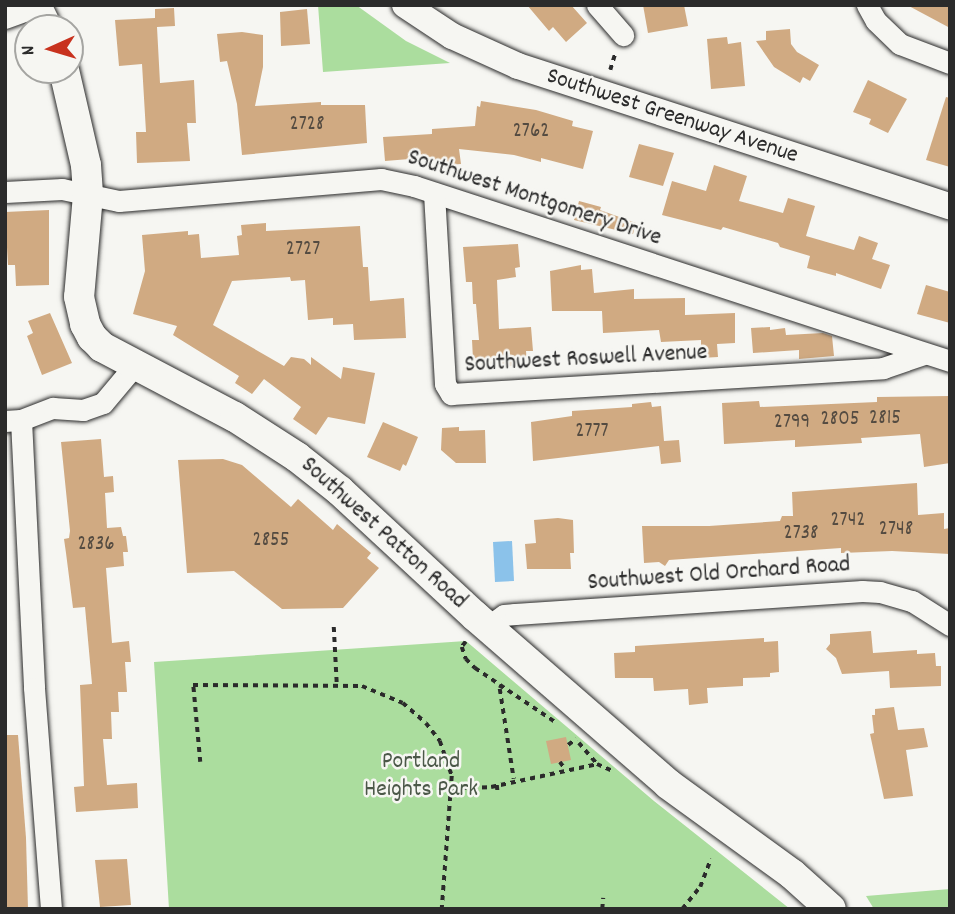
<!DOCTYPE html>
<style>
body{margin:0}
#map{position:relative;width:955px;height:914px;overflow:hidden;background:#f6f6f2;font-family:Dekko,sans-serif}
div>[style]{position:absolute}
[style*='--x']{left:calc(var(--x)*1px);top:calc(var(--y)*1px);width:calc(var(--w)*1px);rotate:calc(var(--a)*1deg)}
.green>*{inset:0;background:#abdd9e}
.water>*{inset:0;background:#8bc2ea}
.building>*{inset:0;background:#d0aa82}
.path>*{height:3.5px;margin-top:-1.75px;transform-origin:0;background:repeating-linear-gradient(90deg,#2b2b2b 0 5px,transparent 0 10px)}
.roads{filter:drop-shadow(0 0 2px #2b2b2b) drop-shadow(0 0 2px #2b2b2b)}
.minor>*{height:21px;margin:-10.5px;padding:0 10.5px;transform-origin:10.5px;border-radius:10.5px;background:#f6f6f2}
.tertiary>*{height:26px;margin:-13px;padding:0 13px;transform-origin:13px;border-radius:13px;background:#f6f6f2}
.secondary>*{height:30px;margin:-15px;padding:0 15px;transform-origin:15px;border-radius:15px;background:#f6f6f2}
span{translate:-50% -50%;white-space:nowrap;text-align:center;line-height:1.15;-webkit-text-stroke:5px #f6f6f2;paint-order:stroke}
.number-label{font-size:21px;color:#544b41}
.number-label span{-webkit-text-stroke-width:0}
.street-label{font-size:24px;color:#2b2b2b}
.park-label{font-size:24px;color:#4b5848}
.frame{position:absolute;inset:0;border:7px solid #2b2b2b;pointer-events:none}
.north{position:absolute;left:14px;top:14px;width:70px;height:70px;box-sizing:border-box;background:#f6f6f2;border:2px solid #a5a5a2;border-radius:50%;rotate:266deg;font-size:19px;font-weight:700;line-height:28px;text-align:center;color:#2b2b2b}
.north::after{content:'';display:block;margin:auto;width:24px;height:32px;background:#c8321e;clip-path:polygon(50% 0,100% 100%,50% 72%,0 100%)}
</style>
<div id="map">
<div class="green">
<div style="clip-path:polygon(318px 5px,356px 5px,406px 41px,450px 63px,323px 72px)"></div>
<div style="clip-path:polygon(466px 641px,654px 801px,790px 909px,169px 909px,154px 662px)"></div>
<div style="clip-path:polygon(950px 889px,950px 909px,874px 909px,866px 896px)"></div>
</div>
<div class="water">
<div style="clip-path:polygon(512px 541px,514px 581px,495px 582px,493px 542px)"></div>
</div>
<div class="building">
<div style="clip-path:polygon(527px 5px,571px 5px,587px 23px,566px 42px,553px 27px,549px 31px)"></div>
<div style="clip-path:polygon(643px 5px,684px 5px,688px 26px,648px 33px)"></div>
<div style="clip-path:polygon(907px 5px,950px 5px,950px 28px)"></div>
<div style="clip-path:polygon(174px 8px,175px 26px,157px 27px,160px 83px,194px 80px,196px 123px,187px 123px,190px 161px,137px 163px,136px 132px,146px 132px,142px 64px,119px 66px,115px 20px,155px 18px,155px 9px)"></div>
<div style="clip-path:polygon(307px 9px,310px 44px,281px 46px,280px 12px)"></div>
<div style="clip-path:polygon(790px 29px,791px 44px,797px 52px,819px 65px,810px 81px,803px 77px,800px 83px,774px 67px,756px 41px,766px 40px,766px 31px)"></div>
<div style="clip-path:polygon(242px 32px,263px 35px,263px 67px,255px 106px,321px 102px,321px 105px,365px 105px,367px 143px,242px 155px,237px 104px,227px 61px,220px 62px,217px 34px)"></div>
<div style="clip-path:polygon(727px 37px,728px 44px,741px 42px,745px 86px,711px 89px,707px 39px)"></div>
<div style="clip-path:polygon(868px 80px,907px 99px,888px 133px,869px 124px,871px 119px,853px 112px)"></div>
<div style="clip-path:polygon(946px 97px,950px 98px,950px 167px,926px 160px)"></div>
<div style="clip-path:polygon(481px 101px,536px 110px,573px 121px,572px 126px,593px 131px,583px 169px,541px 158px,541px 162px,514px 155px,459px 149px,461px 164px,435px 166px,434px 157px,385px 161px,383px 137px,432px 134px,432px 129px,475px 126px,477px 106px,480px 107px)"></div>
<div style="clip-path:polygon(639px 144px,674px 153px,663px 186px,629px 177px)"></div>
<div style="clip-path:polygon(714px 165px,747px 176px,739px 201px,783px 213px,788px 198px,815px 206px,806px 236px,854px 250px,859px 236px,878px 243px,872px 259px,890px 265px,881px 289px,836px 273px,836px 276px,807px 268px,810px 256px,780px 247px,778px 243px,723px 227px,721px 230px,662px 215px,672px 181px,706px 191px)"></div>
<div style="clip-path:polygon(579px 201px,601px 207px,600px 210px,636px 223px,633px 234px,574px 220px)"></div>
<div style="clip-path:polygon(49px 210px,49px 285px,16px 286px,15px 265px,8px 265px,5px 212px)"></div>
<div style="clip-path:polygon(266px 223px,266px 231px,360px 226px,363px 267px,368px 267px,370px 301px,404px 298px,406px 338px,354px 340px,353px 324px,333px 325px,333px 318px,308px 320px,305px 280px,291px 281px,290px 277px,232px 281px,213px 325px,284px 366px,291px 357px,304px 359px,311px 365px,311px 357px,341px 379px,343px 367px,375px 373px,365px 424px,328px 417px,316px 435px,293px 419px,301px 407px,264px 379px,252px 394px,235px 383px,239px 376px,173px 335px,177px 326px,133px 314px,145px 271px,142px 235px,188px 231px,188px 235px,199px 234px,201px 258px,239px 255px,237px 236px,242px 235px,241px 225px)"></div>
<div style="clip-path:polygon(518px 244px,520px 267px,515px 268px,516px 277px,497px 280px,499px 329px,531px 327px,533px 351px,526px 351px,527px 365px,481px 368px,481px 359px,473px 359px,472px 340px,479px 340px,476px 304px,473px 304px,472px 282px,466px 282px,463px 247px)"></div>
<div style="clip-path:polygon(581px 265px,581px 270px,592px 269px,594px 293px,634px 289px,634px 299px,685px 298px,685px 315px,735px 313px,735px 343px,717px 344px,718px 357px,701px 358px,701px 340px,661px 342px,659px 330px,603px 333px,602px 311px,552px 311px,550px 271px)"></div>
<div style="clip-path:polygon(926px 285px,950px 292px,950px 323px,917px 314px)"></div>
<div style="clip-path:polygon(50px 313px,72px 363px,42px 375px,27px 336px,33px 333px,28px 321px)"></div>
<div style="clip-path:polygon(770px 327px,770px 330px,785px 328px,786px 335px,823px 333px,832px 336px,834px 356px,799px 359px,799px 350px,753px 353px,751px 328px)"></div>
<div style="clip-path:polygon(950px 396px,950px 463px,924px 467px,920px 434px,861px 438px,862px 443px,795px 447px,795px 440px,724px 444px,722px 403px,759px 401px,760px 407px,877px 402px,877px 397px)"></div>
<div style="clip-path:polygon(651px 402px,652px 407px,661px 406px,664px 441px,679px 440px,681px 462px,661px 464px,659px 446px,533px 461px,531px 422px,572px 416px,572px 411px,632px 407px,632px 404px)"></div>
<div style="clip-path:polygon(383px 422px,418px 437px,406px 466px,403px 464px,400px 471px,367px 457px)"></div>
<div style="clip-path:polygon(459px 427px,459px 431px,485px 430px,486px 463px,456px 463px,441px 450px,442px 428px)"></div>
<div style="clip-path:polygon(101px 439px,104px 477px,113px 476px,114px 492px,105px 493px,107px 528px,121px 527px,123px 536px,126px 536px,128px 552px,123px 552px,124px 566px,106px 568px,112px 643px,129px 641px,131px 662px,125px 662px,127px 692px,118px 692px,119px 712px,111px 712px,112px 739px,103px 739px,107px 785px,137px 783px,138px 808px,76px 812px,74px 787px,84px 786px,80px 685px,92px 684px,85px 607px,73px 608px,66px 553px,64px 539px,69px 538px,70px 531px,61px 442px)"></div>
<div style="clip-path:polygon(223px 459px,242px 465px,291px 507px,298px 499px,333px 530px,337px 524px,371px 553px,367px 558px,379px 568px,343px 608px,282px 609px,234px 571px,187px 573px,178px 460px)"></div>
<div style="clip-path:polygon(917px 483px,918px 515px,944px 513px,944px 529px,950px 528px,950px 554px,892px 551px,841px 553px,841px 548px,669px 560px,665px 566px,659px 562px,644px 563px,642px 526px,709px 526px,780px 521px,782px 516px,793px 516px,792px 492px)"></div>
<div style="clip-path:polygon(558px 518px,573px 520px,574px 553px,570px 553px,571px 569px,527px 569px,525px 544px,536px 543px,534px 520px)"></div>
<div style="clip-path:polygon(871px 631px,873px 653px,917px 650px,917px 654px,935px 653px,936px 666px,941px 666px,941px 686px,890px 688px,889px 671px,842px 674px,836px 658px,826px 649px,830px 644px,830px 634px)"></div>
<div style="clip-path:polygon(764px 638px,764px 642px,778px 641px,779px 672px,770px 673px,770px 677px,743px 678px,743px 686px,707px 688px,708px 703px,689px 705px,688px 689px,654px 691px,653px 678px,615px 678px,614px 653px,635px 652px,635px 646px)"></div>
<div style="clip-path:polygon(894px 707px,898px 730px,924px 728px,928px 747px,906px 750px,913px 796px,884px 799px,870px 734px,874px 733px,872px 715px,875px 715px,875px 709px)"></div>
<div style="clip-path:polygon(5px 735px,18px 735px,26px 838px,28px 909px,5px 909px)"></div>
<div style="clip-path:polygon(566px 737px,571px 760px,551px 764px,546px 741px)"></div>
<div style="clip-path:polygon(127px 859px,131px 905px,100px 907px,95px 860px)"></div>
</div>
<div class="path">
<div style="--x:610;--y:70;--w:17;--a:-73"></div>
<div style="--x:334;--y:627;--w:58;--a:87"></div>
<div style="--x:466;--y:642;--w:6;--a:129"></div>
<div style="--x:462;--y:647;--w:13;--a:72"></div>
<div style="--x:466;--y:659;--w:13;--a:45"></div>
<div style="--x:475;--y:668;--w:97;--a:34"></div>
<div style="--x:502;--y:685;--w:4;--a:117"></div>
<div style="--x:500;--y:689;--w:91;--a:81.2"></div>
<div style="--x:579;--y:743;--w:28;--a:49"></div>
<div style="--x:597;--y:764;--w:17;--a:24"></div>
<div style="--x:568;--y:745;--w:10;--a:-37"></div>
<div style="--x:200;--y:762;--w:77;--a:-95.2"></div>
<div style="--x:193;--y:685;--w:169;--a:0.3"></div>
<div style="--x:362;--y:686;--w:44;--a:22.5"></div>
<div style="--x:403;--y:703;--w:30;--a:41"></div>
<div style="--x:426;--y:723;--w:23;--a:52"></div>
<div style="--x:440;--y:741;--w:37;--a:71"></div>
<div style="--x:452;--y:776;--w:133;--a:94.3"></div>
<div style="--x:560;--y:762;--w:9;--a:54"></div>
<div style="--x:497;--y:785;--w:9;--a:84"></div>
<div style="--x:452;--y:788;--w:39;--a:-1"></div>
<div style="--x:491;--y:787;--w:108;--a:-12.2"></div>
<div style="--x:602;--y:909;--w:11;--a:-85"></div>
<div style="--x:682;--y:909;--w:28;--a:-51"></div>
<div style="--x:700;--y:887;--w:30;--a:-69"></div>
</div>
<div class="roads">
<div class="minor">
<div style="--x:597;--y:5;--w:40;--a:49"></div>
<div style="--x:867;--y:5;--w:18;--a:61"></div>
<div style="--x:876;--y:21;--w:33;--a:44"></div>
<div style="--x:900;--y:44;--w:53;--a:20.8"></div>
<div style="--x:5;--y:18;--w:33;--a:-20"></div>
<div style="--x:5;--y:192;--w:57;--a:-3"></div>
<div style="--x:62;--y:189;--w:58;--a:11.9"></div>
<div style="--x:119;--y:201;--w:263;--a:-4.8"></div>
<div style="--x:381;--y:179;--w:34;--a:12"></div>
<div style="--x:414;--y:186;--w:564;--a:18.08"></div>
<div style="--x:434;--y:193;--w:191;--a:86.7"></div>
<div style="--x:445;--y:384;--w:12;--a:59"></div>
<div style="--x:451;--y:394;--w:433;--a:-3.4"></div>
<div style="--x:883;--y:368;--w:43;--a:-18.9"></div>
<div style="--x:21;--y:420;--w:268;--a:87.2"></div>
<div style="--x:34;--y:688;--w:222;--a:85.6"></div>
<div style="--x:5;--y:421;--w:16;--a:-4"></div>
<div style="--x:21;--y:420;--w:34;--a:-21"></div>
<div style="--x:53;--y:408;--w:30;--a:4"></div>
<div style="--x:83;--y:410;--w:21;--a:-19"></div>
<div style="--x:103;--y:403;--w:48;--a:-50"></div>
<div style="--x:487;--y:627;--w:21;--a:-35"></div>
<div style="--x:504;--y:615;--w:11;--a:-5"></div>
<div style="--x:515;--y:614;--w:348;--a:-3.8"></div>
<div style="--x:862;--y:591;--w:18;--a:3"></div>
<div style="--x:880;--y:592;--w:33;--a:16"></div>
<div style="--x:912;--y:601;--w:45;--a:32.3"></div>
</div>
<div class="tertiary">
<div style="--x:405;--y:5;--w:56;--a:33.4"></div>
<div style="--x:452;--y:36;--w:72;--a:24.4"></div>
<div style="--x:518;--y:66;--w:454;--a:18"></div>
</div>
<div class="secondary">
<div style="--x:36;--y:5;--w:25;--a:64"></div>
<div style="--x:64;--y:70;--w:98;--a:77"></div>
<div style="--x:86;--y:165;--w:30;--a:86"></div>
<div style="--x:88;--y:195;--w:102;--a:95"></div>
<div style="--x:79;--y:297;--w:28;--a:77"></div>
<div style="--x:85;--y:324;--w:15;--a:62"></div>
<div style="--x:92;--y:337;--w:14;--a:45"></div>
<div style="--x:102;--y:347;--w:150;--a:27.8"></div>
<div style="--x:235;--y:417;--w:74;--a:32.8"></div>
<div style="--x:297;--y:457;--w:55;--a:38.3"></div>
<div style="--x:340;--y:491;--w:184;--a:42.8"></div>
<div style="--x:475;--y:616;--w:256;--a:41"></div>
<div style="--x:668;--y:784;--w:153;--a:36"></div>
<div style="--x:792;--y:874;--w:52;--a:41.9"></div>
</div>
</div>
<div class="number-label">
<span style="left:307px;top:125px">2728</span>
<span style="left:531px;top:132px">2762</span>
<span style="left:303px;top:250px">2727</span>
<span style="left:885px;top:419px">2815</span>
<span style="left:840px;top:420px">2805</span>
<span style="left:792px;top:423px">2799</span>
<span style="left:592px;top:432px">2777</span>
<span style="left:848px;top:521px">2742</span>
<span style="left:896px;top:530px">2748</span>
<span style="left:801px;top:534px">2738</span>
<span style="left:271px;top:541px">2855</span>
<span style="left:96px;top:545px">2836</span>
</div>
<div class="street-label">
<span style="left:672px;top:117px;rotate:18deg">Southwest Greenway Avenue</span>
<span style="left:534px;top:199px;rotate:18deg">Southwest Montgomery Drive</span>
<span style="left:586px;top:360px;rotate:-3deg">Southwest Roswell Avenue</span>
<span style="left:383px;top:534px;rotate:42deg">Southwest Patton Road</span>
<span style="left:719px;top:575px;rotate:-4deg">Southwest Old Orchard Road</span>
</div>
<div class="park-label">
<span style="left:421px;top:777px">Portland<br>Heights Park</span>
</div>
<div class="frame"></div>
<div class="north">N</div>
</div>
